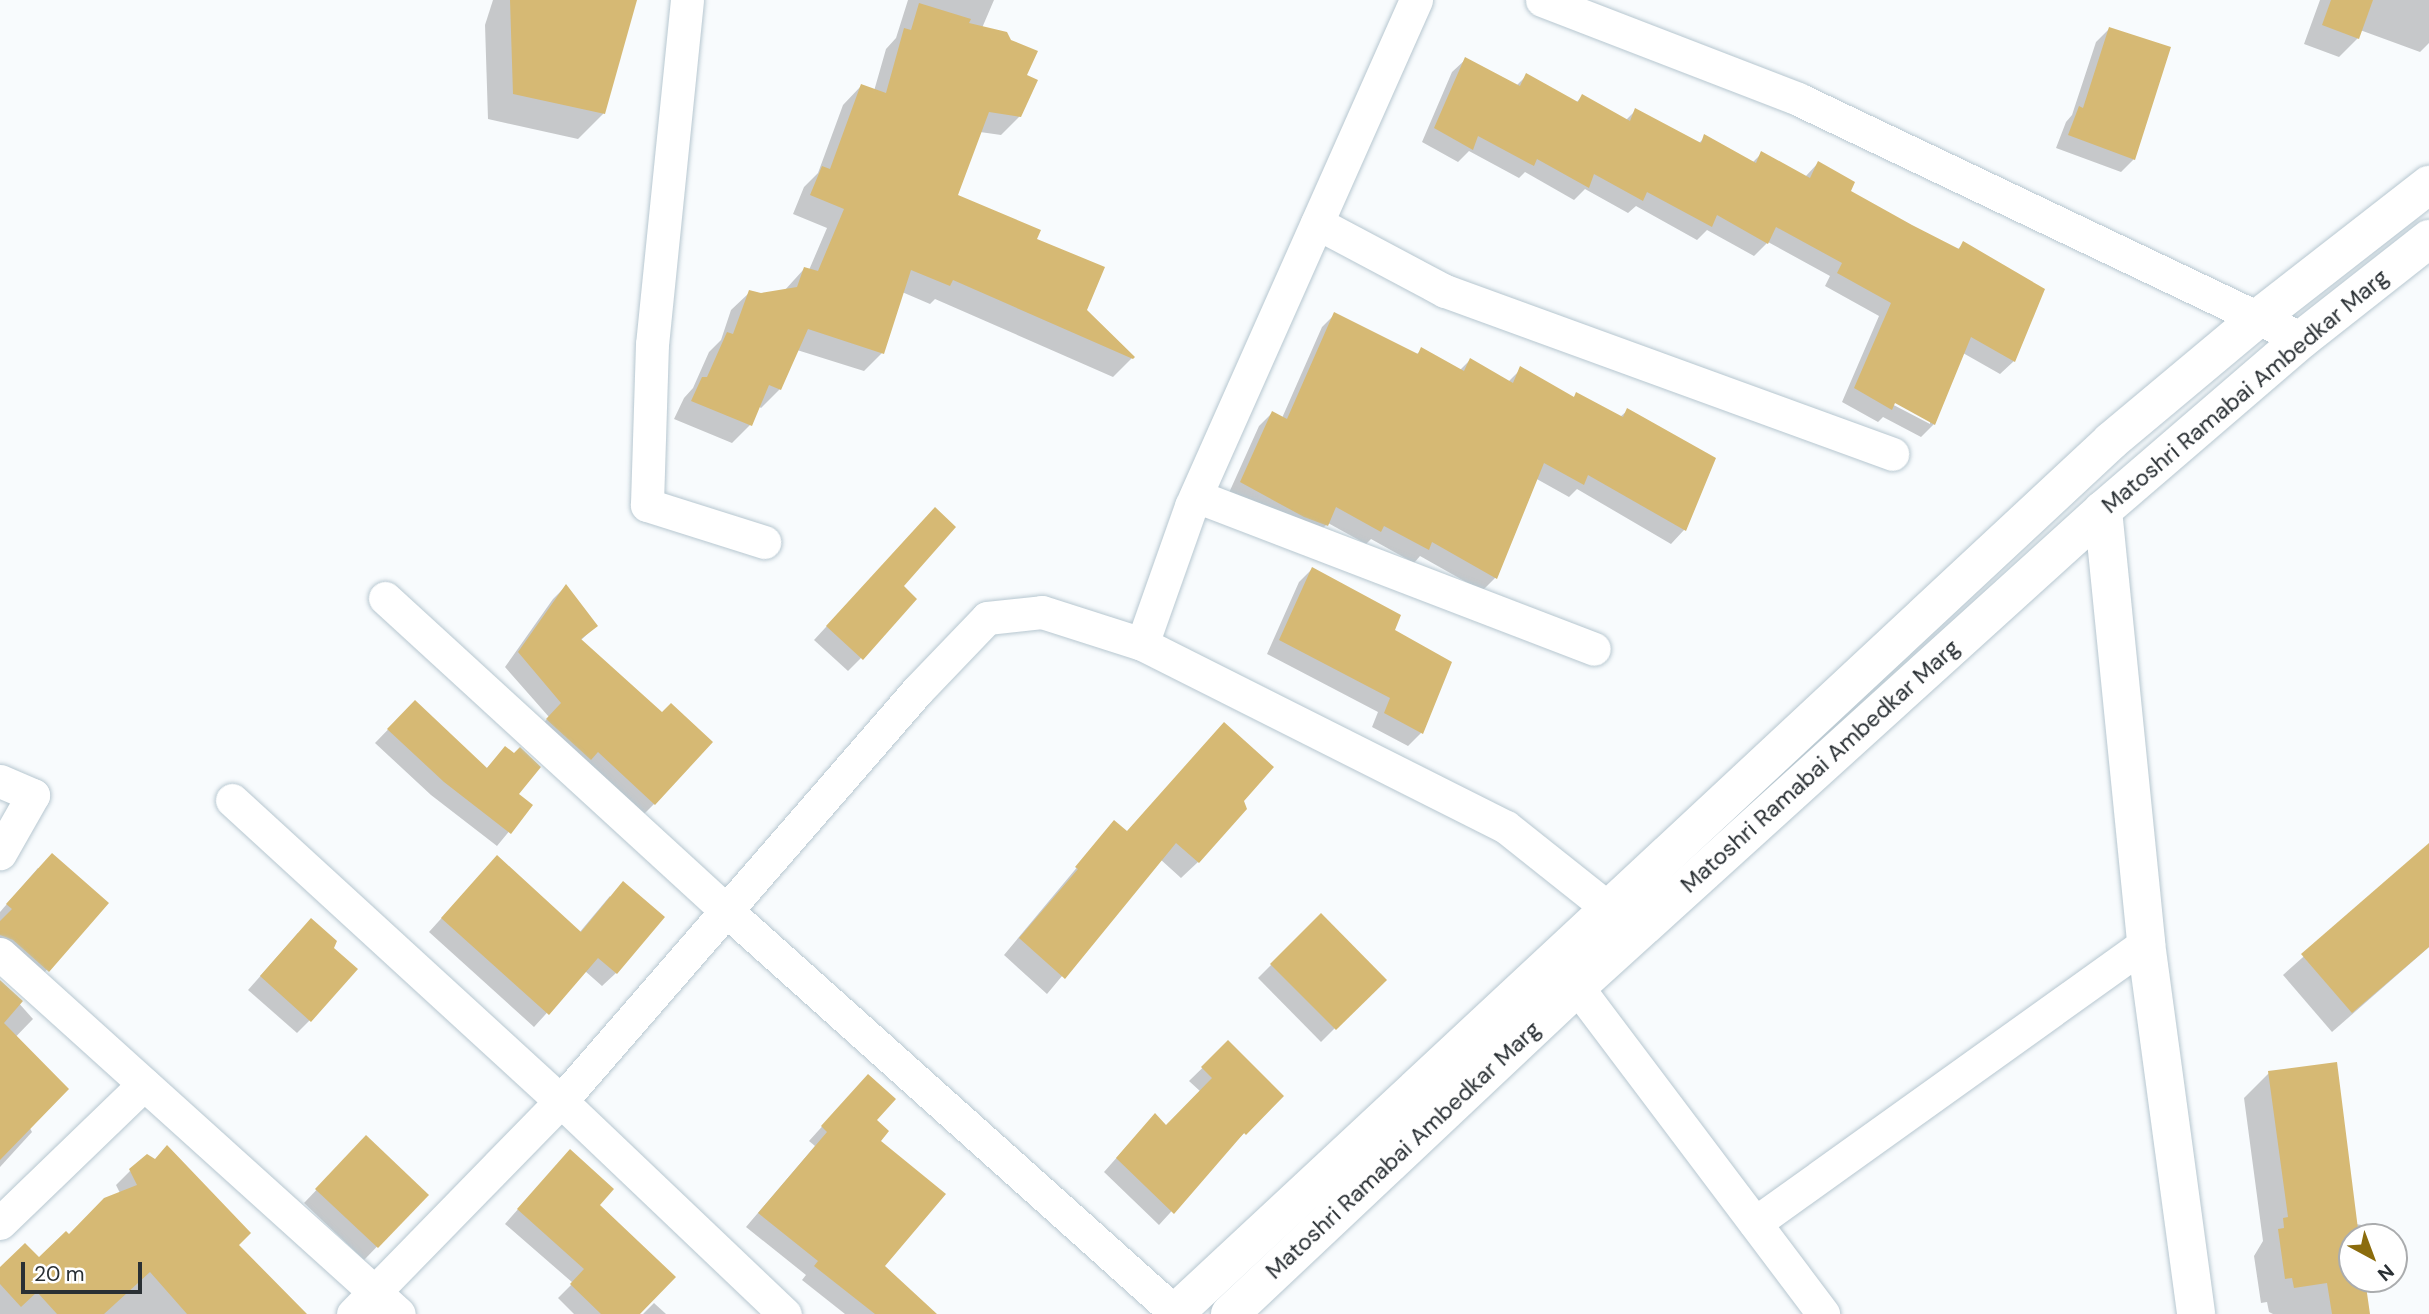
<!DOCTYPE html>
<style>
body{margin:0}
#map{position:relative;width:2429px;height:1314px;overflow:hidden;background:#f8fbfd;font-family:"DM Sans",sans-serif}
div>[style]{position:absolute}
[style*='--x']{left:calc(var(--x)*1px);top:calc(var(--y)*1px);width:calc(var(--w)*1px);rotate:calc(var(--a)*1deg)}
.shadow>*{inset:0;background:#0003}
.building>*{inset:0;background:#d6b974}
.roads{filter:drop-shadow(0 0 2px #b7c7d0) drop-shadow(0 0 2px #b7c7d0)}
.street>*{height:33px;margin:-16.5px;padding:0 16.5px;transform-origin:16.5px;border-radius:16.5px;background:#fff}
.secondary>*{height:38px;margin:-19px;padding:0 19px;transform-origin:19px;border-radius:19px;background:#fff}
span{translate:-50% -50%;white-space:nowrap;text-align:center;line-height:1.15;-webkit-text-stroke:6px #fff;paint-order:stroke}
.street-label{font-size:23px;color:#2a3034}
.north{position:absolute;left:2338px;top:1223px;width:70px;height:70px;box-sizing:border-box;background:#fff;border:2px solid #aaacae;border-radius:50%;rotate:139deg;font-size:19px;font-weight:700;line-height:28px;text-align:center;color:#2a3034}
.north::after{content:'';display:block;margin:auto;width:24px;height:32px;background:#8b6c0d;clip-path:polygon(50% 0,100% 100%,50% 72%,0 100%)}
.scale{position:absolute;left:21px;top:1262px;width:121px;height:32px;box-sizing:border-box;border:4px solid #2a3034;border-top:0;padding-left:9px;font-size:21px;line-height:24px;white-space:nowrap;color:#2a3034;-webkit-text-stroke:5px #fff;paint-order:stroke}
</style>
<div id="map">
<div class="shadow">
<div style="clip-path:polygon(493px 0,636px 0,603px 114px,578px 139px,488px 119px,485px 25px)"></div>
<div style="clip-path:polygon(908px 0,994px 0,982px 28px,1025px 76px,1020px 116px,1001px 135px,980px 132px,956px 196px,1035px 240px,1085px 311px,1132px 358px,1113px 377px,935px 299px,930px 304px,902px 292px,882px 353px,864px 371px,797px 350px,780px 389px,761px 408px,758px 406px,750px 425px,732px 443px,674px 419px,684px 398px,693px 388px,709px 352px,721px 340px,731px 310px,750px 292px,761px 295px,784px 291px,804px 269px,809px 270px,827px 228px,793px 214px,804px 187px,818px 173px,843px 105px,861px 86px,874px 91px,886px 49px,896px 38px)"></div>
<div style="clip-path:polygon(2320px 0,2429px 0,2429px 43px,2420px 52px,2360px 30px,2358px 38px,2339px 57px,2304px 44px)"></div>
<div style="clip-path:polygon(2109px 29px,2134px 159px,2121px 172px,2056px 148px,2066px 122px,2072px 115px,2096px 42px)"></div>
<div style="clip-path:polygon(evenodd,1466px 59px,1516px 86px,1527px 75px,1576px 103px,1582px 96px,1625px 121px,1636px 110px,1698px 144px,1705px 137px,1752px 163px,1762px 153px,1805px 177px,1818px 163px,1849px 192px,1957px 250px,1964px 243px,2014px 361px,2000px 374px,1963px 353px,1934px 424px,1921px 437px,1883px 417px,1878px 422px,1842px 402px,1879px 316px,1825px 286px,1830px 276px,1768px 242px,1754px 256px,1707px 230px,1697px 240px,1636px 206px,1628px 213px,1585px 189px,1574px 200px,1525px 172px,1519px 178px,1469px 151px,1458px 162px,1422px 142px,1452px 72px,1466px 59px,1888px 398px,1930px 420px,1930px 424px,1886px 401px,1888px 398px)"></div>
<div style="clip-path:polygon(1335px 314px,1416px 355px,1422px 349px,1460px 370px,1470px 360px,1508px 382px,1521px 369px,1573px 398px,1577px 394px,1620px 417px,1628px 410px,1713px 459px,1684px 530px,1671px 544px,1577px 489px,1569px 497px,1535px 478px,1495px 578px,1482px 591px,1420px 556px,1414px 563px,1371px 539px,1366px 544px,1328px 523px,1313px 538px,1228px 495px,1259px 426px,1272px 413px,1282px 418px,1322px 327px)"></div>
<div style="clip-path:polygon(922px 523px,861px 658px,848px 671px,814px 640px)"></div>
<div style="clip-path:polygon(1312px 569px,1392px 630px,1450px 663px,1421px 733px,1408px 746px,1372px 727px,1378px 712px,1267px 654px,1299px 582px)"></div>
<div style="clip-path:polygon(566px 586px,596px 626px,580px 641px,661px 715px,654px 804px,641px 817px,534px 733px,549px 717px,505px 667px,553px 599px)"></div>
<div style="clip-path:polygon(402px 715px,486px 769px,505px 748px,517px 794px,531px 805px,497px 846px,431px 795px,375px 743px)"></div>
<div style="clip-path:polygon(1241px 801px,1198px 862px,1181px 878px,1160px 859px,1047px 994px,1004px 955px,1114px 823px,1126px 832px)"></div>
<div style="clip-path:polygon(2429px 845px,2429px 947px,2332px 1032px,2283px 975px)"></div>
<div style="clip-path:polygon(38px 868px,107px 903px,34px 984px,0 941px,0 912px)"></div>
<div style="clip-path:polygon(484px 871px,579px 933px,610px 896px,616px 973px,602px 986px,585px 971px,534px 1027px,429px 932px)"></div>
<div style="clip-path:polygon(1321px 915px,1384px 979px,1321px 1042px,1258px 978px)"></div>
<div style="clip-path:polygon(298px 933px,310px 1020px,297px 1033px,248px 990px)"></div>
<div style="clip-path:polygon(0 982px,33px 1019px,0 1053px)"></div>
<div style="clip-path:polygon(1228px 1043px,1282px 1096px,1231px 1146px,1159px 1225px,1104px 1172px,1142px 1129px,1166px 1127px,1201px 1092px,1189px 1081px)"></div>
<div style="clip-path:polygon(0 1072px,32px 1132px,0 1167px)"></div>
<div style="clip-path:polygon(2269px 1073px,2356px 1224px,2367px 1226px,2369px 1237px,2352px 1237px,2352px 1279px,2363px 1279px,2368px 1314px,2273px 1314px,2269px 1312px,2267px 1302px,2261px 1303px,2254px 1256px,2263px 1241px,2244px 1098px)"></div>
<div style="clip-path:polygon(855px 1090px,874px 1120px,878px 1141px,883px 1266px,934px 1314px,845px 1314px,802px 1280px,806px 1275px,746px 1227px,815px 1146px,809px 1141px)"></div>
<div style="clip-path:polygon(366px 1138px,427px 1195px,364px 1260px,304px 1203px)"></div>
<div style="clip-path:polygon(557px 1165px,597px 1205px,638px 1314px,574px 1314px,558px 1298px,573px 1283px,505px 1224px)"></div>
<div style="clip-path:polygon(130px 1171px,237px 1245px,286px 1314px,0 1314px,0 1269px,38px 1260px,120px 1193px,116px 1185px)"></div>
<div style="clip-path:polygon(654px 1303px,666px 1314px,643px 1314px)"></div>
</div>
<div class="building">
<div style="clip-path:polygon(510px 0,637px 0,605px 114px,513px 94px)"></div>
<div style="clip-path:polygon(2331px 0,2373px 0,2359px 39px,2322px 25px)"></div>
<div style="clip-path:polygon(919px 3px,971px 19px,969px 23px,1007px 32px,1011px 40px,1038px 51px,1027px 75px,1038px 80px,1021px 117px,989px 112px,958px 195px,1041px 230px,1037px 239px,1105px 267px,1087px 310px,1135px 357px,1133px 359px,953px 280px,950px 286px,911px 270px,884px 354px,808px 329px,781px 390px,769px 385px,752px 426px,691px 401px,702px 377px,707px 377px,727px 332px,733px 334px,749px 290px,761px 293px,797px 287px,804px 267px,818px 271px,844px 209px,810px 195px,822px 166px,830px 169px,861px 84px,886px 93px,904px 28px,911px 30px)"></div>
<div style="clip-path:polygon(2109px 27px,2171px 47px,2135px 160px,2068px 135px,2079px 106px,2083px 108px)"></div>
<div style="clip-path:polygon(1465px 57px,1520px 86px,1526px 73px,1578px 102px,1582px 94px,1630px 121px,1635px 108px,1701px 143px,1704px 134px,1756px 163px,1761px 151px,1810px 178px,1818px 161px,1855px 182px,1851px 191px,1912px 225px,1959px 249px,1963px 241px,2045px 289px,2015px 362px,1971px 337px,1935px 425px,1895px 403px,1892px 410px,1854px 388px,1891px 303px,1837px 273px,1842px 263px,1776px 227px,1768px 244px,1717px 215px,1712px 227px,1647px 192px,1643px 201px,1594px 174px,1589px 188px,1537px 159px,1534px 166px,1478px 136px,1473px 150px,1434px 128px)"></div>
<div style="clip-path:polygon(1334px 312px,1418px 354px,1421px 347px,1464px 371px,1470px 358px,1513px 383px,1520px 366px,1574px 397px,1576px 392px,1623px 417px,1627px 408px,1716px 458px,1686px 531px,1588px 475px,1584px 485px,1544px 463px,1497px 579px,1432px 542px,1429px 550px,1384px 526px,1381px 532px,1336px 507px,1328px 526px,1304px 517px,1240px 482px,1272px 411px,1287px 419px)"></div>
<div style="clip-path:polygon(935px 507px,956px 527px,904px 586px,917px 599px,863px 660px,826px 626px)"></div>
<div style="clip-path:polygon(1312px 567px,1401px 615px,1395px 630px,1452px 662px,1423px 734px,1384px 713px,1390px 698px,1279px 640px)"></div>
<div style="clip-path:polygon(566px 584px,598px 626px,581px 639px,662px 712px,671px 703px,713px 742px,655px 805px,598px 752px,591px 760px,546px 719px,561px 703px,518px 652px)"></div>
<div style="clip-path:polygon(415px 700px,487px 768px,505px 746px,514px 753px,520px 747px,541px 767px,519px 794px,533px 805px,511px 834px,444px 782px,387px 729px)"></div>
<div style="clip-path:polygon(1224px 722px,1274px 767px,1244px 801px,1247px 809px,1199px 863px,1176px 843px,1065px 979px,1019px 938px,1078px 869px,1075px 867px,1114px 820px,1127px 831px)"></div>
<div style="clip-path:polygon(2429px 843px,2429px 947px,2352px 1013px,2301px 954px)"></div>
<div style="clip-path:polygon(52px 853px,109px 903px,49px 972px,13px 940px,0 935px,0 921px,12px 909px,6px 904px)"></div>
<div style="clip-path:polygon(497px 855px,581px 932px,623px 881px,665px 917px,617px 974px,598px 958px,549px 1015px,441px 918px)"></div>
<div style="clip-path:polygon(1321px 913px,1387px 980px,1336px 1030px,1270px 964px)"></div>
<div style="clip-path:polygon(311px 918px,337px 941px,334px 948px,358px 969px,311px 1022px,260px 976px)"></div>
<div style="clip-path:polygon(0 980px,23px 1001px,4px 1023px,69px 1089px,0 1160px)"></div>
<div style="clip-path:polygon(1228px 1040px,1284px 1096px,1246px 1135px,1244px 1133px,1174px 1214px,1116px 1158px,1155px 1113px,1166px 1125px,1212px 1078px,1201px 1067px)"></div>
<div style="clip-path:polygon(2337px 1062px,2359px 1237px,2352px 1237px,2352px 1279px,2365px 1279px,2370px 1314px,2332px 1314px,2327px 1283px,2294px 1288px,2292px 1278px,2285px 1279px,2278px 1229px,2284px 1228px,2283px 1218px,2288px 1217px,2268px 1071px)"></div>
<div style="clip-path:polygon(868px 1074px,896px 1099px,877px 1120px,889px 1131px,881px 1141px,946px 1194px,885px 1266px,937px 1314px,875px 1314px,814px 1266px,818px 1261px,758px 1213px,827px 1132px,821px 1126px)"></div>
<div style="clip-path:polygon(366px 1135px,429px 1195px,378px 1248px,315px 1189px)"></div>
<div style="clip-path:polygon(167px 1145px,251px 1233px,239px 1245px,307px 1314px,187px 1314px,150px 1272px,104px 1314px,57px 1314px,37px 1292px,21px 1307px,0 1284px,0 1267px,25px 1243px,39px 1257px,66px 1231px,69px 1234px,104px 1198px,137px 1185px,129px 1169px,147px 1154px,155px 1159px)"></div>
<div style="clip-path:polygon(570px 1149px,614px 1189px,600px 1205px,676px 1277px,640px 1314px,601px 1314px,570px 1284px,584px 1269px,517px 1209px)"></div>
</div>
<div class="roads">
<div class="street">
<div style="--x:687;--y:0;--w:346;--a:95.8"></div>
<div style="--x:652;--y:344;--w:161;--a:91.8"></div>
<div style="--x:647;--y:505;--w:123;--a:17.5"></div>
<div style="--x:1416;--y:0;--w:554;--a:113.97"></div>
<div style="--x:1191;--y:506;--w:146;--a:109.5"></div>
<div style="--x:1142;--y:644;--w:407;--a:26.7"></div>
<div style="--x:1506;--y:827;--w:157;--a:38.5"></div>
<div style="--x:1542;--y:0;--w:274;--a:21.1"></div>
<div style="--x:1798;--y:99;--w:558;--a:25.46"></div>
<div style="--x:1317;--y:223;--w:145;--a:28"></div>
<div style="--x:1445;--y:291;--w:476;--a:20"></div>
<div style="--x:1196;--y:496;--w:426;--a:21"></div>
<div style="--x:385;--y:598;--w:464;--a:42.5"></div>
<div style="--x:727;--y:911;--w:604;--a:41.85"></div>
<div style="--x:0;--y:781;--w:36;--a:23"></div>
<div style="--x:33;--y:795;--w:67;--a:119.6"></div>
<div style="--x:232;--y:800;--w:446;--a:42.5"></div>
<div style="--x:561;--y:1101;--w:309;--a:43.6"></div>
<div style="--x:0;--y:954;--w:537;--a:42.06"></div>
<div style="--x:1577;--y:987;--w:409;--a:53"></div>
<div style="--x:0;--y:1223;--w:200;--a:-44"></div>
<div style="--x:1755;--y:1223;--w:481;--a:-35.6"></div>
<div style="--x:353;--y:1314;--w:298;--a:-45.7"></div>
<div style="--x:561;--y:1101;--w:543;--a:-49.03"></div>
<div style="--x:917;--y:691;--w:101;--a:-46.2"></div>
<div style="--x:987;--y:618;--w:55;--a:-6.2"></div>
<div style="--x:1042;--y:612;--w:105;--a:17.7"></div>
</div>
<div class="secondary">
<div style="--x:2103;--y:510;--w:435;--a:84.3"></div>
<div style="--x:2146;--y:943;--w:374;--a:82.3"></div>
<div style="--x:1174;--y:1314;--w:1281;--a:-42.97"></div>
<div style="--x:2111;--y:441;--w:192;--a:-39.9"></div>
<div style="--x:2258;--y:318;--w:217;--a:-37.9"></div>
<div style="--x:1230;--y:1314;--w:477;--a:-43.3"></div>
<div style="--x:1577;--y:987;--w:710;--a:-42.2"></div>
<div style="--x:2103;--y:510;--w:262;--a:-40.7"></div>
<div style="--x:2302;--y:339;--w:162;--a:-38.2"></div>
</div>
</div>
<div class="street-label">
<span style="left:2245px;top:391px;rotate:-40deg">Matoshri Ramabai Ambedkar Marg</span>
<span style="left:1820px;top:766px;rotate:-42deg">Matoshri Ramabai Ambedkar Marg</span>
<span style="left:1403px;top:1150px;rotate:-43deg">Matoshri Ramabai Ambedkar Marg</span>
</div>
<div class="north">N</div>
<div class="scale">20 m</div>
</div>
